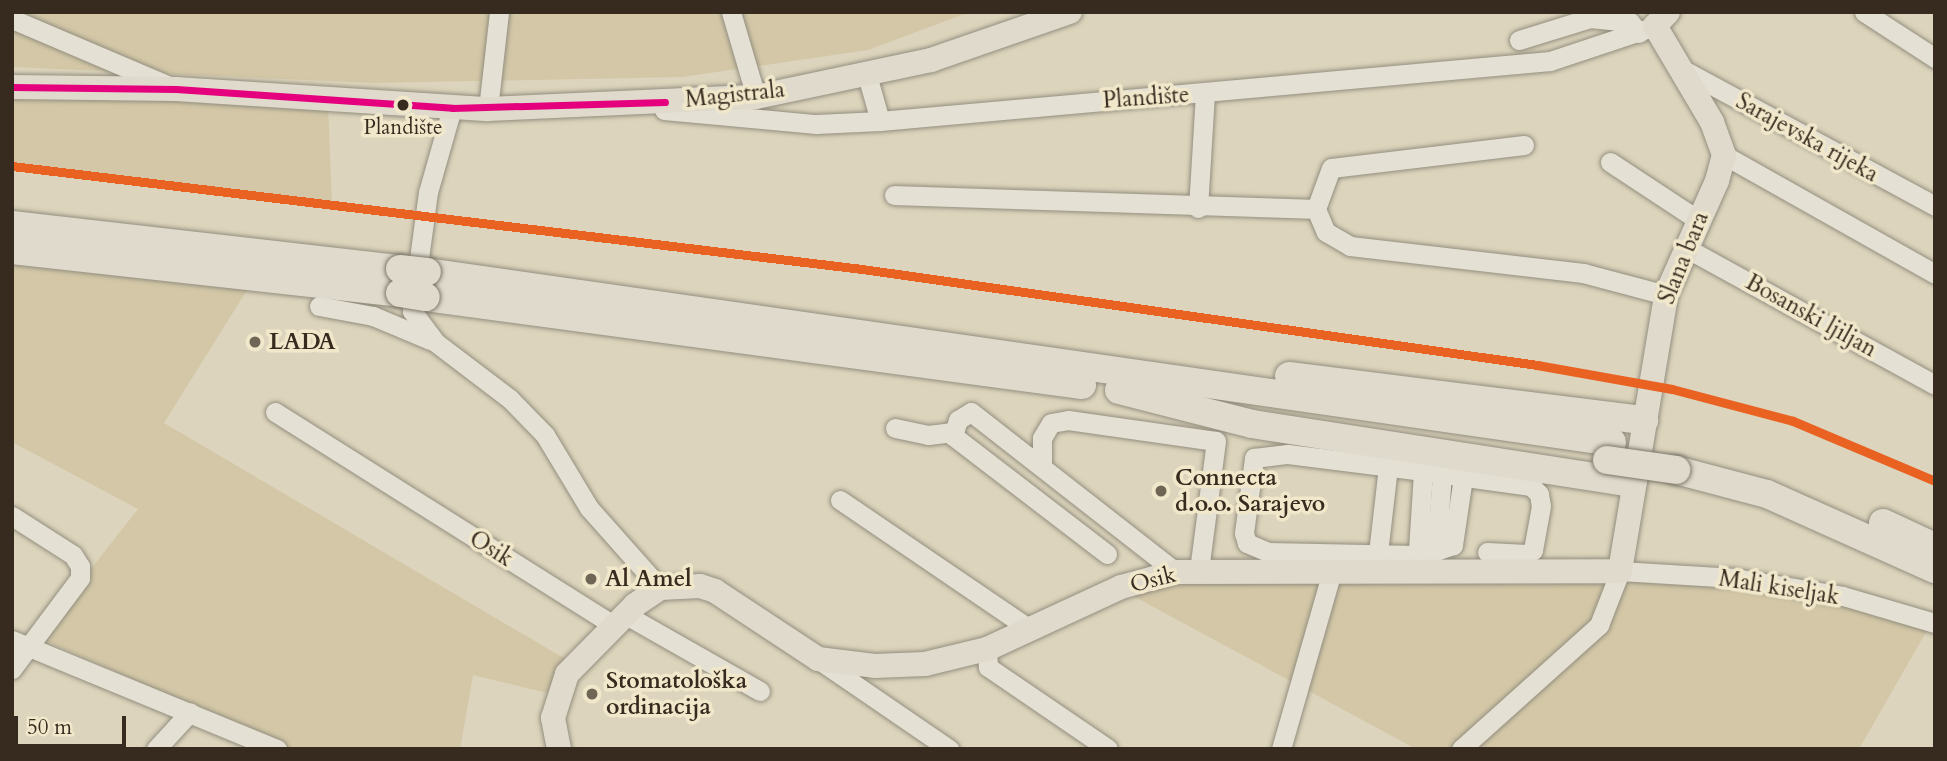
<!DOCTYPE html>
<meta charset="utf-8">
<style>
body{margin:0}
#map{position:relative;width:1947px;height:761px;overflow:hidden;background:#dcd4bc;font-family:Cardo,serif}
div>[style]{position:absolute}
[style*='--x']{left:calc(var(--x)*1px);top:calc(var(--y)*1px);width:calc(var(--w)*1px);rotate:calc(var(--a)*1deg)}
.green>*{inset:0;background:#d3c7a7}
.roads{filter:drop-shadow(0 0 2px #938e7f) drop-shadow(0 0 2px #938e7f)}
.minor>*{height:19px;margin:-9.5px;padding:0 9.5px;transform-origin:9.5px;border-radius:9.5px;background:#e4e0d3}
.major>*{height:24px;margin:-12px;padding:0 12px;transform-origin:12px;border-radius:12px;background:#dfdacc}
.highway>*{height:28px;margin:-14px;padding:0 14px;transform-origin:14px;border-radius:14px;background:#dfdacc}
.bridges{filter:drop-shadow(0 0 2px #7c766a) drop-shadow(0 0 2px #7c766a)}
.highway-bridge>*{height:28px;margin:-14px;padding:0 14px;transform-origin:14px;border-radius:14px;background:#dfdacc}
.bus-1>*{height:7px;margin:-3.5px;padding:0 3.5px;transform-origin:3.5px;border-radius:3.5px;background:#e5007d}
.rail-1>*{height:9px;margin:-4.5px;padding:0 4.5px;transform-origin:4.5px;border-radius:4.5px;background:#e96222}
.dots>*{width:19px;height:19px;translate:-50% -50%;box-sizing:border-box;border:4px solid #f1e8cb;border-radius:50%}
span{translate:-50% -50%;white-space:nowrap;text-align:center;line-height:1.15;-webkit-text-stroke:7px #f1e8cb;paint-order:stroke}
.bus-label{font-size:21px;color:#362b1e}
.street-label{font-size:23px;color:#362b1e}
.poi-label{font-size:23px;color:#362b1e;font-weight:700}
.left{translate:0 -50%;text-align:left}
.frame{position:absolute;inset:0;border:14px solid #362b1e;pointer-events:none}
.scale{position:absolute;left:14px;top:716px;width:112px;height:32px;box-sizing:border-box;border:4px solid #362b1e;border-top:0;padding-left:9px;font-size:21px;line-height:24px;white-space:nowrap;color:#362b1e;-webkit-text-stroke:5px #f1e8cb;paint-order:stroke}
</style>
<div id="map">
<div class="green">
<div style="clip-path:polygon(12px 12px,970px 12px,868px 50px,682px 77px,374px 83px,12px 67px)"></div>
<div style="clip-path:polygon(12px 97px,328px 104px,332px 205px,12px 162px)"></div>
<div style="clip-path:polygon(12px 258px,247px 290px,164px 423px,574px 664px,547px 693px,473px 675px,460px 749px,292px 749px,37px 637px,138px 509px,12px 442px)"></div>
<div style="clip-path:polygon(1540px 572px,1843px 596px,1933px 620px,1859px 749px,1416px 749px,1122px 590px,1148px 579px)"></div>
</div>
<div class="roads">
<div class="minor">
<div style="--x:731;--y:12;--w:89;--a:73.6"></div>
<div style="--x:1864;--y:12;--w:85;--a:32.9"></div>
<div style="--x:12;--y:19;--w:171;--a:23.1"></div>
<div style="--x:1519;--y:40;--w:74;--a:-17.2"></div>
<div style="--x:1590;--y:18;--w:40;--a:5.7"></div>
<div style="--x:1630;--y:22;--w:14;--a:51"></div>
<div style="--x:1680;--y:68;--w:290;--a:28.4"></div>
<div style="--x:867;--y:75;--w:48;--a:74.2"></div>
<div style="--x:452;--y:108;--w:87;--a:105.9"></div>
<div style="--x:428;--y:192;--w:120;--a:97.7"></div>
<div style="--x:412;--y:311;--w:39;--a:53"></div>
<div style="--x:435;--y:342;--w:94;--a:37.2"></div>
<div style="--x:510;--y:399;--w:50;--a:45.8"></div>
<div style="--x:545;--y:435;--w:85;--a:58.9"></div>
<div style="--x:589;--y:508;--w:107;--a:48.4"></div>
<div style="--x:488;--y:109;--w:98;--a:-83.5"></div>
<div style="--x:664;--y:110;--w:153;--a:5.3"></div>
<div style="--x:816;--y:124;--w:64;--a:-2.7"></div>
<div style="--x:880;--y:121;--w:673;--a:-5.12"></div>
<div style="--x:1550;--y:61;--w:111;--a:-18.4"></div>
<div style="--x:1524;--y:145;--w:194;--a:173.2"></div>
<div style="--x:1331;--y:168;--w:44;--a:110.1"></div>
<div style="--x:1316;--y:209;--w:25;--a:67"></div>
<div style="--x:1326;--y:232;--w:28;--a:30"></div>
<div style="--x:1350;--y:246;--w:235;--a:6.6"></div>
<div style="--x:1583;--y:273;--w:86;--a:14.8"></div>
<div style="--x:1724;--y:155;--w:242;--a:29.4"></div>
<div style="--x:1610;--y:162;--w:105;--a:33.4"></div>
<div style="--x:894;--y:195;--w:422;--a:1.9"></div>
<div style="--x:1198;--y:208;--w:115;--a:-86.5"></div>
<div style="--x:1686;--y:248;--w:284;--a:28.8"></div>
<div style="--x:319;--y:306;--w:55;--a:10.5"></div>
<div style="--x:373;--y:316;--w:62;--a:22.8"></div>
<div style="--x:275;--y:412;--w:402;--a:32.2"></div>
<div style="--x:895;--y:428;--w:34;--a:12"></div>
<div style="--x:928;--y:435;--w:23;--a:-7"></div>
<div style="--x:1042;--y:466;--w:28;--a:-90"></div>
<div style="--x:1042;--y:438;--w:17;--a:-59"></div>
<div style="--x:1051;--y:423;--w:17;--a:-10"></div>
<div style="--x:1068;--y:420;--w:149;--a:8.1"></div>
<div style="--x:1216;--y:441;--w:131;--a:97.5"></div>
<div style="--x:1463;--y:477;--w:69;--a:98.4"></div>
<div style="--x:1453;--y:545;--w:18;--a:161"></div>
<div style="--x:1436;--y:551;--w:20;--a:169"></div>
<div style="--x:1416;--y:555;--w:148;--a:-178.8"></div>
<div style="--x:1268;--y:552;--w:23;--a:-157"></div>
<div style="--x:1247;--y:543;--w:10;--a:-107"></div>
<div style="--x:1244;--y:533;--w:76;--a:-82.4"></div>
<div style="--x:1254;--y:458;--w:34;--a:-7"></div>
<div style="--x:1288;--y:454;--w:136;--a:7.2"></div>
<div style="--x:1423;--y:471;--w:109;--a:7.9"></div>
<div style="--x:1531;--y:486;--w:11;--a:45"></div>
<div style="--x:1539;--y:494;--w:12;--a:81"></div>
<div style="--x:1541;--y:506;--w:45;--a:100.3"></div>
<div style="--x:1533;--y:550;--w:7;--a:146"></div>
<div style="--x:1527;--y:554;--w:40;--a:-177.1"></div>
<div style="--x:840;--y:500;--w:230;--a:34.2"></div>
<div style="--x:12;--y:516;--w:72;--a:32.6"></div>
<div style="--x:73;--y:555;--w:13;--a:58"></div>
<div style="--x:80;--y:566;--w:12;--a:90"></div>
<div style="--x:80;--y:578;--w:114;--a:126.8"></div>
<div style="--x:1436;--y:551;--w:77;--a:-85.5"></div>
<div style="--x:1378;--y:553;--w:87;--a:-83.4"></div>
<div style="--x:1107;--y:554;--w:194;--a:-142.5"></div>
<div style="--x:953;--y:436;--w:17;--a:-73"></div>
<div style="--x:958;--y:420;--w:15;--a:-32"></div>
<div style="--x:971;--y:412;--w:260;--a:38"></div>
<div style="--x:1417;--y:565;--w:94;--a:-86.3"></div>
<div style="--x:626;--y:615;--w:154;--a:29.6"></div>
<div style="--x:12;--y:640;--w:287;--a:22.4"></div>
<div style="--x:987;--y:649;--w:18;--a:87"></div>
<div style="--x:988;--y:667;--w:145;--a:34.3"></div>
<div style="--x:819;--y:660;--w:158;--a:34.4"></div>
<div style="--x:156;--y:749;--w:50;--a:-47.4"></div>
<div style="--x:1281;--y:749;--w:185;--a:-74"></div>
<div style="--x:1461;--y:749;--w:186;--a:-41.9"></div>
<div style="--x:1599;--y:625;--w:58;--a:-68.7"></div>
<div style="--x:1620;--y:571;--w:115;--a:3.5"></div>
<div style="--x:1735;--y:578;--w:109;--a:9.5"></div>
<div style="--x:1843;--y:596;--w:96;--a:16.4"></div>
</div>
<div class="major">
<div style="--x:12;--y:87;--w:164;--a:0.7"></div>
<div style="--x:176;--y:89;--w:313;--a:3.7"></div>
<div style="--x:488;--y:109;--w:268;--a:-2.6"></div>
<div style="--x:756;--y:97;--w:179;--a:-11.9"></div>
<div style="--x:931;--y:60;--w:147;--a:-19.1"></div>
<div style="--x:559;--y:749;--w:32;--a:-101"></div>
<div style="--x:553;--y:718;--w:46;--a:-72.3"></div>
<div style="--x:567;--y:674;--w:97;--a:-45.4"></div>
<div style="--x:635;--y:605;--w:30;--a:-34"></div>
<div style="--x:660;--y:588;--w:40;--a:-2.9"></div>
<div style="--x:700;--y:586;--w:16;--a:18"></div>
<div style="--x:715;--y:591;--w:123;--a:33.4"></div>
<div style="--x:818;--y:659;--w:57;--a:7"></div>
<div style="--x:875;--y:666;--w:50;--a:-2.3"></div>
<div style="--x:925;--y:664;--w:64;--a:-13.6"></div>
<div style="--x:987;--y:649;--w:148;--a:-24.8"></div>
<div style="--x:1121;--y:587;--w:57;--a:-15.3"></div>
<div style="--x:1176;--y:572;--w:444;--a:-0.1"></div>
<div style="--x:1620;--y:571;--w:280;--a:-80.5"></div>
<div style="--x:1666;--y:295;--w:125;--a:-65.9"></div>
<div style="--x:1717;--y:181;--w:27;--a:-75"></div>
<div style="--x:1724;--y:155;--w:35;--a:-110"></div>
<div style="--x:1712;--y:122;--w:112;--a:-120.7"></div>
<div style="--x:1655;--y:26;--w:19;--a:-47"></div>
</div>
<div class="highway">
<div style="--x:12;--y:225;--w:390;--a:6.5"></div>
<div style="--x:12;--y:250;--w:390;--a:6.3"></div>
<div style="--x:427;--y:272;--w:1197;--a:8.16"></div>
<div style="--x:426;--y:297;--w:662;--a:7.64"></div>
<div style="--x:1289;--y:376;--w:358;--a:7.1"></div>
<div style="--x:1119;--y:390;--w:137;--a:14.3"></div>
<div style="--x:1252;--y:424;--w:385;--a:8.8"></div>
<div style="--x:1676;--y:470;--w:94;--a:14.8"></div>
<div style="--x:1767;--y:494;--w:184;--a:24.1"></div>
<div style="--x:1883;--y:523;--w:57;--a:24.8"></div>
</div>
</div>
<div class="bridges">
<div class="highway-bridge">
<div style="--x:400;--y:269;--w:27;--a:6"></div>
<div style="--x:400;--y:293;--w:26;--a:9"></div>
<div style="--x:1607;--y:460;--w:70;--a:8.2"></div>
</div>
</div>
<div class="bus-1">
<div style="--x:12;--y:87;--w:164;--a:0.7"></div>
<div style="--x:176;--y:89;--w:277;--a:3.9"></div>
<div style="--x:452;--y:108;--w:213;--a:-1.6"></div>
</div>
<div class="rail-1">
<div style="--x:12;--y:166;--w:856;--a:6.91"></div>
<div style="--x:862;--y:269;--w:682;--a:8.09"></div>
<div style="--x:1537;--y:365;--w:137;--a:10.1"></div>
<div style="--x:1672;--y:389;--w:125;--a:14.8"></div>
<div style="--x:1793;--y:421;--w:154;--a:22.9"></div>
</div>
<div class="dots">
<div style="left:403px;top:105px;background:#362b1e"></div>
<div style="left:255px;top:342px;background:#706655"></div>
<div style="left:1161px;top:491px;background:#706655"></div>
<div style="left:591px;top:579px;background:#706655"></div>
<div style="left:592px;top:694px;background:#706655"></div>
</div>
<div class="bus-label">
<span style="left:403px;top:128px">Plandište</span>
</div>
<div class="street-label">
<span style="left:735px;top:95px;rotate:-6deg">Magistrala</span>
<span style="left:1146px;top:98px;rotate:-4deg">Plandište</span>
<span style="left:1807px;top:138px;rotate:29deg">Sarajevska rijeka</span>
<span style="left:1684px;top:258px;rotate:-68deg">Slana bara</span>
<span style="left:1811px;top:316px;rotate:29deg">Bosanski ljiljan</span>
<span style="left:491px;top:549px;rotate:32deg">Osik</span>
<span style="left:1153px;top:580px;rotate:-14deg">Osik</span>
<span style="left:1779px;top:588px;rotate:9deg">Mali kiseljak</span>
</div>
<div class="poi-label">
<span class="left" style="left:269px;top:342px">LADA</span>
<span class="left" style="left:1175px;top:491px">Connecta<br>d.o.o. Sarajevo</span>
<span class="left" style="left:605px;top:579px">Al Amel</span>
<span class="left" style="left:606px;top:694px">Stomatološka<br>ordinacija</span>
</div>
<div class="frame"></div>
<div class="scale">50 m</div>
</div>
